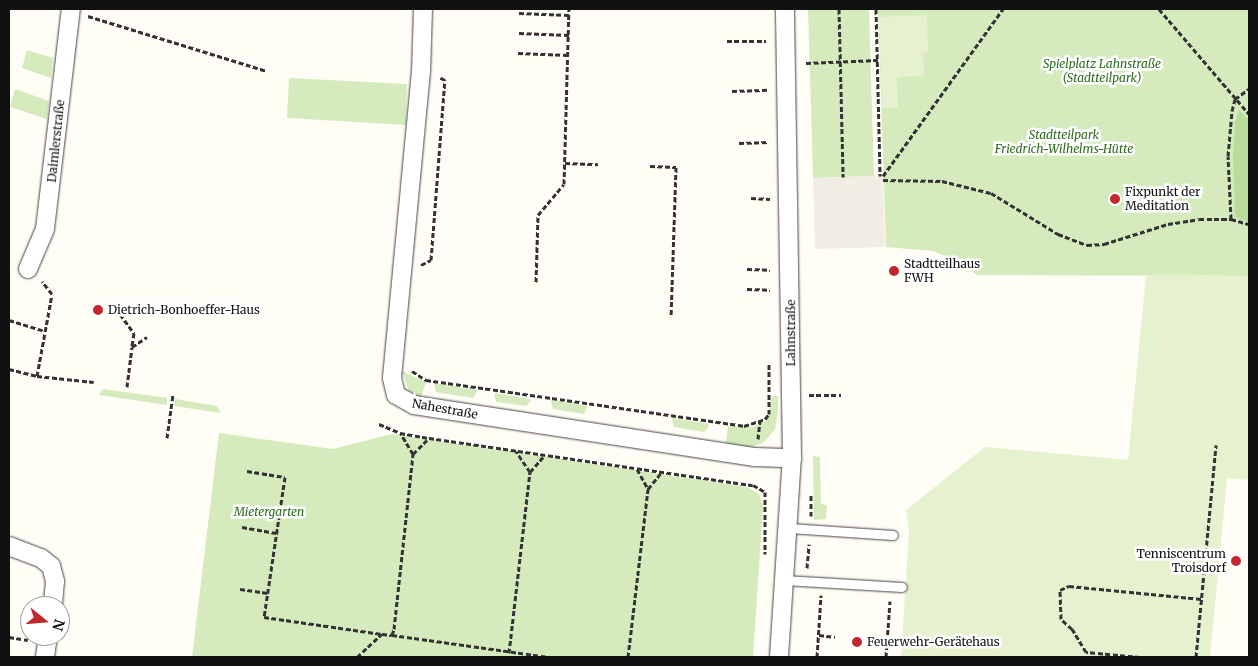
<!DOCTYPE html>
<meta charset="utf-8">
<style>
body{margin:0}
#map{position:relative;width:1258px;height:666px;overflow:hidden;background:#fffdf5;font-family:Merriweather,serif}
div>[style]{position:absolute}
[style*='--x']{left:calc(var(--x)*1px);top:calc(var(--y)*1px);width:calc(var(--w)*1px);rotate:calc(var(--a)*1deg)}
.green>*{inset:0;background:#d5ebbd}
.forest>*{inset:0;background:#b9dc9c}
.pitch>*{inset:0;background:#e6f2cf}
.plaza>*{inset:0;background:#f1ede2}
.path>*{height:3px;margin-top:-1.5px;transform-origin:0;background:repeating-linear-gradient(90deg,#333 0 5px,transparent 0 7.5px)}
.roads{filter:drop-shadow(0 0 1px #444) drop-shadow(0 0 1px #444)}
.service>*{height:9px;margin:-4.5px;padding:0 4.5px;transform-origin:4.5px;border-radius:4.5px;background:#fff}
.minor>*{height:18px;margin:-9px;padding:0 9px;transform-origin:9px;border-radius:9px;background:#fff}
.dots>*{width:14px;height:14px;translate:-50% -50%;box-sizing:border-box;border:2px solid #fff;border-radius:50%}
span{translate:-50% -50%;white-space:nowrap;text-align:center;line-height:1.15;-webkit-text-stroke:5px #fff;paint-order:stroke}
.park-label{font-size:12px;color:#2f6b1f;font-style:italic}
.street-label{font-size:12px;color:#111}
.poi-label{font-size:12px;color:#111}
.left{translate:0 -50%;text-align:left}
.right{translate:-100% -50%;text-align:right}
.frame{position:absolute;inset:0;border:10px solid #111;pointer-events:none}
.north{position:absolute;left:20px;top:596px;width:50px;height:50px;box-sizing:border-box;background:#fff;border:1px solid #a0a0a0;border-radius:50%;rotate:107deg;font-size:14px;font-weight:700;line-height:20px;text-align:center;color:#111}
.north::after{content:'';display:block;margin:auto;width:18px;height:22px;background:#c4262e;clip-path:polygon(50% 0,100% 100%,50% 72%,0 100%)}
</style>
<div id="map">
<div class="green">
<div style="clip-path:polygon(808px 9px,869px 9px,874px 176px,813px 178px)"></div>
<div style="clip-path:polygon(878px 9px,1249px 9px,1249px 276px,977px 275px,959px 262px,933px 251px,886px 247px)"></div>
<div style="clip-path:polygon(27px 50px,53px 58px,51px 78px,22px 68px)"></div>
<div style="clip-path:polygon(289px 78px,407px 84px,406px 125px,287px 118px)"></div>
<div style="clip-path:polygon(15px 89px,49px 101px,47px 119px,10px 107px)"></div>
<div style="clip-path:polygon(402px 371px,426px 382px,421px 397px,409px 391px)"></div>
<div style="clip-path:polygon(434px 383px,478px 390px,473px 398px,436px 392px)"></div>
<div style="clip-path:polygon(103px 389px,167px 398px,167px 405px,99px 395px)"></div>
<div style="clip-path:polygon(494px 393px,531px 399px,530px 402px,526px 406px,496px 402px)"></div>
<div style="clip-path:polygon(772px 396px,778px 396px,778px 411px,775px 429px,764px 442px,749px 448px,726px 443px,728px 426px,753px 427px,767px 420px)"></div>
<div style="clip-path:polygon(175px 399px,217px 406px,221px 413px,174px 406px)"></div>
<div style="clip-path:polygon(551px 400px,588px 406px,584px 414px,553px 409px)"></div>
<div style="clip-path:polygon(672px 418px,709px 424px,708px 428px,704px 432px,674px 427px)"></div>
<div style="clip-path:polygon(219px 433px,333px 449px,392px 434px,747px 487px,759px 494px,763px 507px,753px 657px,192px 657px)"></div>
<div style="clip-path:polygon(813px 456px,820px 457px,821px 504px,827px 505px,826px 519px,814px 520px)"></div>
</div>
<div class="forest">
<div style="clip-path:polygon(1239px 110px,1249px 120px,1249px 222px,1235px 217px,1233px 155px,1235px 122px)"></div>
</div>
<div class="pitch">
<div style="clip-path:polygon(927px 15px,928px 52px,923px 53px,924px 76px,897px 77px,898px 108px,882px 108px,879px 17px)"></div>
<div style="clip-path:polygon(1157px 274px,1249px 276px,1249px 480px,1227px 478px,1210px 657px,901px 657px,909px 530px,906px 510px,985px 447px,1128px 460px,1146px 276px)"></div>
</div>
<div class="plaza">
<div style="clip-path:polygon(883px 176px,885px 247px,815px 249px,813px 178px)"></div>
</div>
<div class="path">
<div style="--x:839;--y:9;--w:168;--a:88.6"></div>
<div style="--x:876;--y:9;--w:167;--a:88.6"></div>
<div style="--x:1159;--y:9;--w:138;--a:49.4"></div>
<div style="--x:519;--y:13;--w:50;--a:2.3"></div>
<div style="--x:88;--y:16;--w:187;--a:17.1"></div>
<div style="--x:519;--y:33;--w:50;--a:2.3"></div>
<div style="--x:727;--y:41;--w:39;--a:0"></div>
<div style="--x:518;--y:53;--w:50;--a:2.3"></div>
<div style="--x:806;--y:63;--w:72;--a:-2.4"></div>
<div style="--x:732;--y:91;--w:35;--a:-2"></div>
<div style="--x:739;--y:143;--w:29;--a:-2"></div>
<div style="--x:565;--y:163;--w:33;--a:2"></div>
<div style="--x:650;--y:166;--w:26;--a:2"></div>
<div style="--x:676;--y:167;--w:148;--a:91.9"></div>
<div style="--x:883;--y:176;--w:206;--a:-54.3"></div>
<div style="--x:883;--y:180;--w:59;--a:1"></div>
<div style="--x:942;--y:181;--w:50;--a:13.8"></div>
<div style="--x:991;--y:193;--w:79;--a:31.5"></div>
<div style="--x:1058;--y:234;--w:31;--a:21"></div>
<div style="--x:1087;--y:245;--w:17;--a:-3"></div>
<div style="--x:1104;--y:244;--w:67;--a:-17.4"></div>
<div style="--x:1168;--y:224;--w:31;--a:-9"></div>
<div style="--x:1199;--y:219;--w:32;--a:0"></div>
<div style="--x:1231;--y:219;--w:19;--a:16"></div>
<div style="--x:751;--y:198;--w:19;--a:3"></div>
<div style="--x:1231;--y:219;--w:63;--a:-92.7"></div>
<div style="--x:1228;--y:156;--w:45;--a:-84.9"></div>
<div style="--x:1232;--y:111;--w:12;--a:-76"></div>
<div style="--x:1235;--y:99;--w:17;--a:-36"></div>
<div style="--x:421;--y:265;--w:11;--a:-27"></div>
<div style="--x:431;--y:260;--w:181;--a:-85.6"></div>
<div style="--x:445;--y:80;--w:7;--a:-153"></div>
<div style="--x:747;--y:269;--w:23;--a:2"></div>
<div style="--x:536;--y:282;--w:67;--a:-88.3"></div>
<div style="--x:538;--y:215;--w:40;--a:-50"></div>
<div style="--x:564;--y:184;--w:175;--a:-88.4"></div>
<div style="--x:747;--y:289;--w:23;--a:2"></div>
<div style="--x:120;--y:314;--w:24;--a:54"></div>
<div style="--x:134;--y:333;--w:13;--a:99"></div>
<div style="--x:9;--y:320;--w:37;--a:17"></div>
<div style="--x:9;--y:369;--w:29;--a:14"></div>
<div style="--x:37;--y:376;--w:57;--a:6"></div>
<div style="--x:412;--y:371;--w:17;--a:33"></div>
<div style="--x:426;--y:380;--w:321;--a:8.2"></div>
<div style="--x:744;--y:426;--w:22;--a:-18"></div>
<div style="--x:765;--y:419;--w:6;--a:-51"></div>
<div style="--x:769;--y:414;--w:50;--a:-90"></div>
<div style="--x:37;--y:376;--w:83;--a:-79.6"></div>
<div style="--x:52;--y:294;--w:16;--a:-128"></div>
<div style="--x:127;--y:387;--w:40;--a:-82.9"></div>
<div style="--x:132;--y:347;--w:18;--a:-34"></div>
<div style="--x:809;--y:395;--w:32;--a:0"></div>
<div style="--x:379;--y:424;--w:23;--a:23"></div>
<div style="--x:400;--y:433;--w:29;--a:10"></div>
<div style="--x:429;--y:438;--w:327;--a:8.3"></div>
<div style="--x:753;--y:485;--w:14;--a:30"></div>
<div style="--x:765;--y:492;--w:62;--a:90"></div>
<div style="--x:167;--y:438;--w:44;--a:-82.2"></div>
<div style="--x:758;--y:439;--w:18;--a:-84"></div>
<div style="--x:413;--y:454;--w:23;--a:-45"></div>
<div style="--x:637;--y:469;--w:23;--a:61"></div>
<div style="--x:247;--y:471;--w:38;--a:9"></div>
<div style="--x:285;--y:477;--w:142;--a:98.5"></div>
<div style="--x:264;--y:617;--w:119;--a:8.2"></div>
<div style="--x:530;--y:472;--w:23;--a:-49"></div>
<div style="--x:811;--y:516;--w:22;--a:-90"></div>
<div style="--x:242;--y:527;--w:36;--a:10"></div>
<div style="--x:807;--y:568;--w:24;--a:-85"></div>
<div style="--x:240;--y:589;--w:28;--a:8"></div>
<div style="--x:392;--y:635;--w:158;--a:8"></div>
<div style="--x:819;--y:635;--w:16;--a:7"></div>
<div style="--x:9;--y:637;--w:19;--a:9"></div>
<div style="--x:509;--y:653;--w:182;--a:-83.4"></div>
<div style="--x:530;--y:472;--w:25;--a:-124"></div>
<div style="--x:357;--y:657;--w:34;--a:-43"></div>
<div style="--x:382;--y:634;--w:10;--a:6"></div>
<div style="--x:392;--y:635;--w:6;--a:-72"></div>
<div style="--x:394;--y:629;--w:176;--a:-83.8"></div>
<div style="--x:413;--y:454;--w:23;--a:-121"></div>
<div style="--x:628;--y:657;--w:169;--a:-83.2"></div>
<div style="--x:648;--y:489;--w:22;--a:-51"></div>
<div style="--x:817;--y:657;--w:62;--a:-86.3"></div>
<div style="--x:886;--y:657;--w:56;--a:-85.9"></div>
<div style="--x:1140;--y:657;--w:54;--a:-174.7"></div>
<div style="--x:1086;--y:652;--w:27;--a:-121"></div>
<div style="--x:1072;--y:629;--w:15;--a:-138"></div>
<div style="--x:1061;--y:619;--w:29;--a:-92"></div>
<div style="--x:1060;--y:590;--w:10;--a:-24"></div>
<div style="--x:1069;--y:586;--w:133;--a:5.6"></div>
<div style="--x:1196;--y:657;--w:213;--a:-84.6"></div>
</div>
<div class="roads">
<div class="service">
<div style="--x:789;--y:528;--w:104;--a:3.9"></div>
<div style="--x:784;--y:580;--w:118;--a:3.4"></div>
</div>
<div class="minor">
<div style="--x:423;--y:9;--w:62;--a:91.8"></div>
<div style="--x:421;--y:71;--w:308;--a:95.4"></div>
<div style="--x:392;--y:378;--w:17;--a:77"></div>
<div style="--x:396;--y:395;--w:21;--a:29"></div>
<div style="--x:414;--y:405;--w:345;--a:8.7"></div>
<div style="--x:755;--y:457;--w:37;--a:2"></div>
<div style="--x:28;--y:269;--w:43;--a:-67"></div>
<div style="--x:45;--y:229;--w:222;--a:-83.3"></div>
<div style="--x:9;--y:546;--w:34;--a:21"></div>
<div style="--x:41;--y:558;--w:13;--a:39"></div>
<div style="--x:51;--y:566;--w:16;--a:75"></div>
<div style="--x:55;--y:581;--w:25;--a:95"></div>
<div style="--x:45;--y:657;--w:21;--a:-82"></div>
<div style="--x:779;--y:657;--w:199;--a:-86.3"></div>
<div style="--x:792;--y:458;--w:449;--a:-90.9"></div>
</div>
</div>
<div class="dots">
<div style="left:1115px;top:199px;background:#c4262e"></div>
<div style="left:894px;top:271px;background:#c4262e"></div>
<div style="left:98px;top:310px;background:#c4262e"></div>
<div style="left:1236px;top:561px;background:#c4262e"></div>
<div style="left:857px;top:642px;background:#c4262e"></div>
</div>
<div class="park-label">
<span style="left:1102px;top:71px">Spielplatz Lahnstraße<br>(Stadtteilpark)</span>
<span style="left:1064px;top:142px">Stadtteilpark<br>Friedrich-Wilhelms-Hütte</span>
<span style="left:269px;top:512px">Mietergarten</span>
</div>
<div class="street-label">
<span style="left:56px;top:141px;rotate:-84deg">Daimlerstraße</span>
<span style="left:791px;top:333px;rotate:-90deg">Lahnstraße</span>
<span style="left:445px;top:409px;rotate:10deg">Nahestraße</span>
</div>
<div class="poi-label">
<span class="left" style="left:1125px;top:199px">Fixpunkt der<br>Meditation</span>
<span class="left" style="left:904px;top:271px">Stadtteilhaus<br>FWH</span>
<span class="left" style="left:108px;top:310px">Dietrich-Bonhoeffer-Haus</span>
<span class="right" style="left:1226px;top:561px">Tenniscentrum<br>Troisdorf</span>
<span class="left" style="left:867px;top:642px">Feuerwehr-Gerätehaus</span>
</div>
<div class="frame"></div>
<div class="north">N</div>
</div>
